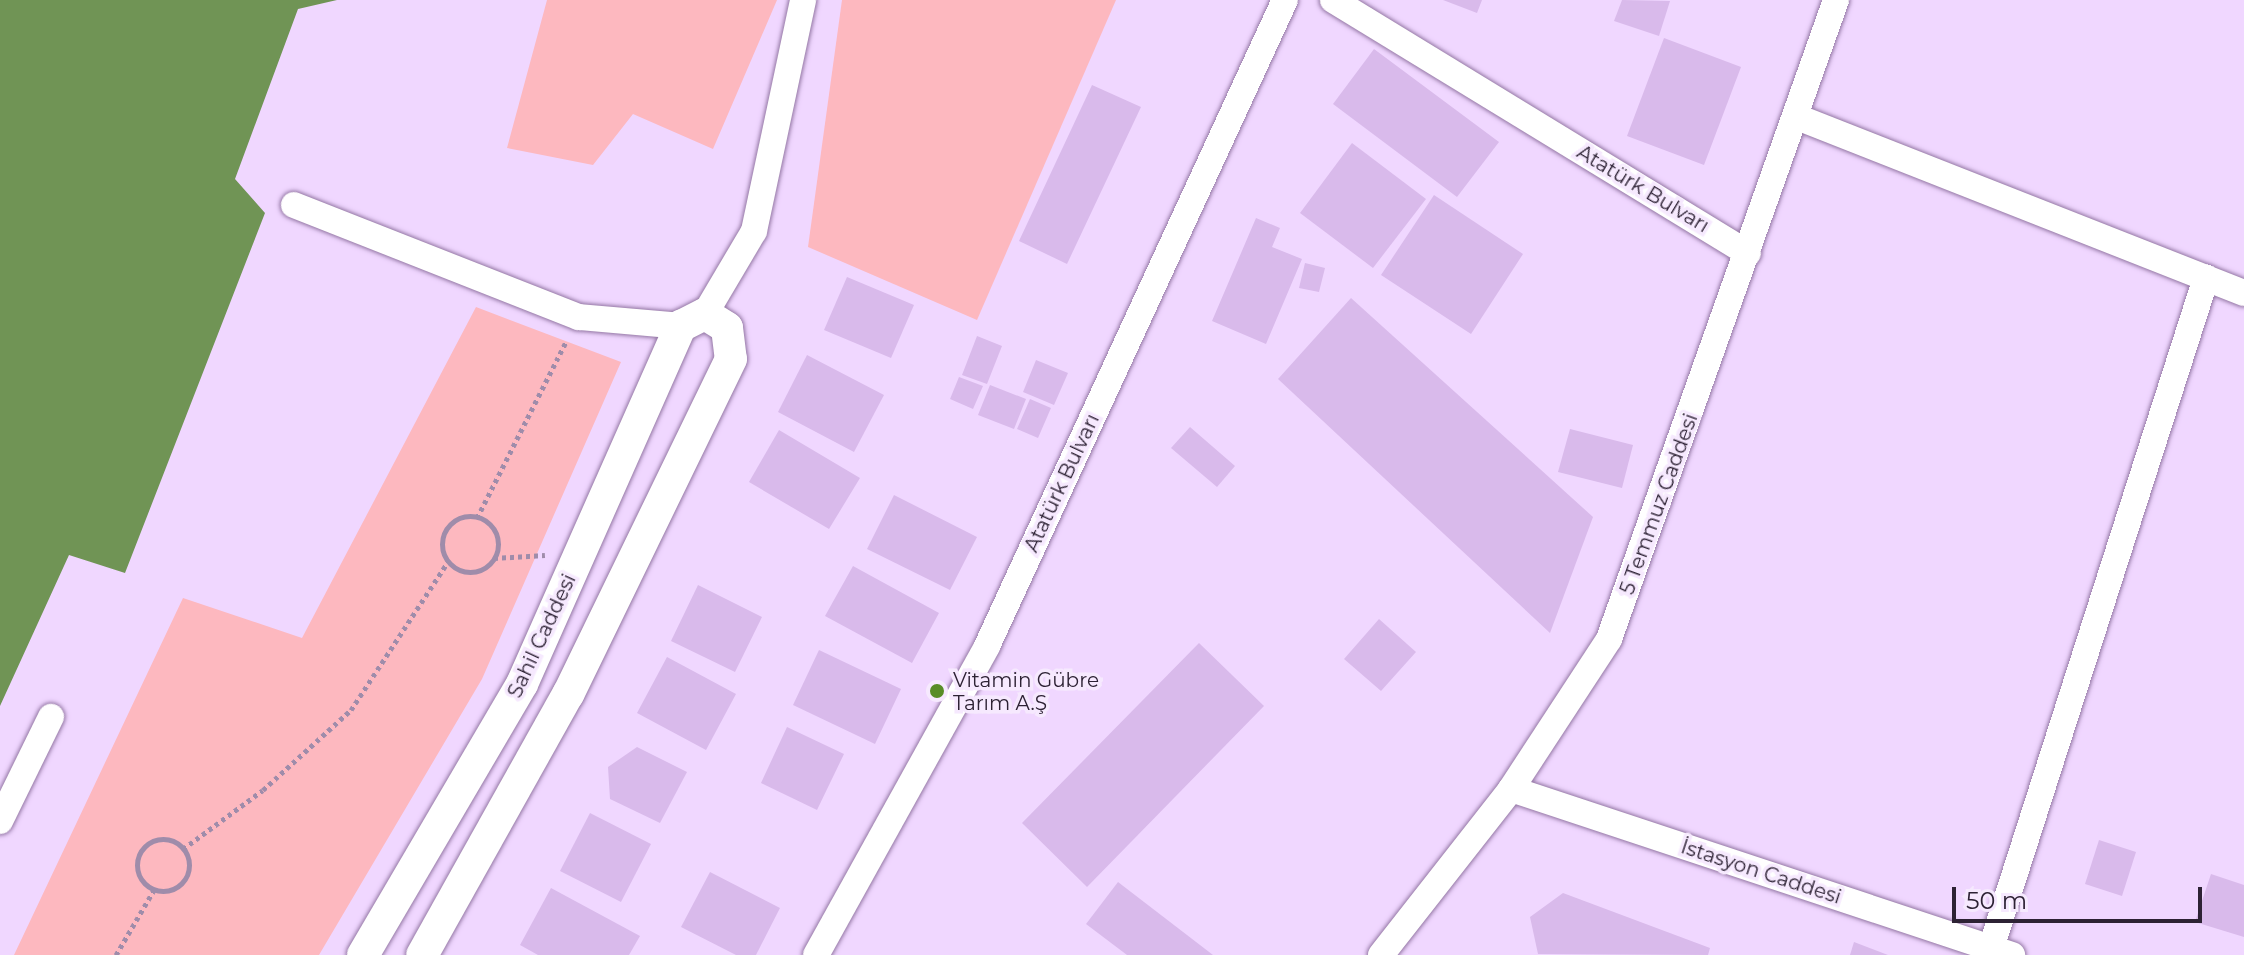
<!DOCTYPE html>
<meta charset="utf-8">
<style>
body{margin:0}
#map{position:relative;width:2244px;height:955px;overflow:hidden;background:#f0d7ff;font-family:Montserrat,sans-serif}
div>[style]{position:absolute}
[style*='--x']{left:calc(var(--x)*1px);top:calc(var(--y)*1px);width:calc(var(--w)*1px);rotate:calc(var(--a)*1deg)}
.green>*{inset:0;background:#fdb8bf}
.water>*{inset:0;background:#709455}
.building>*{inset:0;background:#d9baeb}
.path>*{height:5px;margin-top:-2.5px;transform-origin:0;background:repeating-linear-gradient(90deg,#9f8caa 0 4px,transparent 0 8px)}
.path>.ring{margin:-2.5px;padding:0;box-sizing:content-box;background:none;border:5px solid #9f8caa;border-radius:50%}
.roads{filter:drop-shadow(0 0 2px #9477a5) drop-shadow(0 0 2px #9477a5)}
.minor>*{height:26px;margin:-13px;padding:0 13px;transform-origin:13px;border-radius:13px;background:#fff}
.tertiary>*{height:32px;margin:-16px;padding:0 16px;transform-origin:16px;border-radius:16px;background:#fff}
.dots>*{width:22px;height:22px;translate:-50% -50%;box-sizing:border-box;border:4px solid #f6e9fe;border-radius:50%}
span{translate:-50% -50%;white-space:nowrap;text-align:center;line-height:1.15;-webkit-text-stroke:7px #f6e9fe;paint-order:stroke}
.street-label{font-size:20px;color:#2d2234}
.poi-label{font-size:20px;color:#2d2234}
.left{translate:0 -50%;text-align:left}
.scale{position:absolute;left:1952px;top:887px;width:250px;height:36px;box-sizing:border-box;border:4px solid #2d2234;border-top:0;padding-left:10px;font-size:24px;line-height:28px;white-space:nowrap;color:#2d2234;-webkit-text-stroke:6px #f6e9fe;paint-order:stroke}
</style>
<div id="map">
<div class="green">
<div style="clip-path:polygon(547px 0,777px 0,713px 149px,633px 114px,593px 165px,507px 148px)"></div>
<div style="clip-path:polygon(842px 0,1116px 0,977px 320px,808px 247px)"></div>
<div style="clip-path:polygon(476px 307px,621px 362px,482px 679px,319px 955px,14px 955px,183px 598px,302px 638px)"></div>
</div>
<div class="water">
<div style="clip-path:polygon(0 0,337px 0,298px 9px,235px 179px,265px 213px,125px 573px,69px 555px,0 706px)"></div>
</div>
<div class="building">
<div style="clip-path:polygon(1443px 0,1482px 0,1477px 13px)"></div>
<div style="clip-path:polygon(1622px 0,1670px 1px,1659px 36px,1614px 21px)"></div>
<div style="clip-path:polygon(1664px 38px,1741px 67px,1704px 165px,1627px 136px)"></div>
<div style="clip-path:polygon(1374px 49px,1499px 142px,1457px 197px,1333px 104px)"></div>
<div style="clip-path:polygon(1092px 85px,1141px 107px,1067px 264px,1019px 241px)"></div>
<div style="clip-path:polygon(1352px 143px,1426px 199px,1373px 268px,1300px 213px)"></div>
<div style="clip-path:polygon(1434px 195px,1523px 254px,1471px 334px,1381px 275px)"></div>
<div style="clip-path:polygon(1256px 218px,1280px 228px,1272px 247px,1302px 259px,1266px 344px,1212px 321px)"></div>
<div style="clip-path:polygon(1305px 263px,1325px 268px,1319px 292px,1299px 288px)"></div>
<div style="clip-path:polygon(847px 277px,914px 305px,891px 358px,824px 330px)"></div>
<div style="clip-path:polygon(1351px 298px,1593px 517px,1550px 633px,1278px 379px)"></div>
<div style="clip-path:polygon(977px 336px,1002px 346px,987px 384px,962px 375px)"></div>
<div style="clip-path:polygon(807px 355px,884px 395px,854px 452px,778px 412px)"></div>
<div style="clip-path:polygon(1036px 360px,1068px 373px,1054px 405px,1023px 392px)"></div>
<div style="clip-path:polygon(959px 377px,983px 386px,973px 409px,950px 399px)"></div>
<div style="clip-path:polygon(990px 385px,1026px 399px,1014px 429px,978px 415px)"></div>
<div style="clip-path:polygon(1030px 399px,1051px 408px,1038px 438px,1017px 429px)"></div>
<div style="clip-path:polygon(1190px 427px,1235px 466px,1217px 487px,1171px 448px)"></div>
<div style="clip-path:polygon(1570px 429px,1633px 445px,1622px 488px,1558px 472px)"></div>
<div style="clip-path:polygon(779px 430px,860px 478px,829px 529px,749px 482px)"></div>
<div style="clip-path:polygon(894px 495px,977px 537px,950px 590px,867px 549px)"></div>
<div style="clip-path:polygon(853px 566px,939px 613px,912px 663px,825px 616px)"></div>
<div style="clip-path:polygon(698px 585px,762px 617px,735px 672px,671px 641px)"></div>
<div style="clip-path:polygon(1379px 619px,1416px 652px,1381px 691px,1344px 659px)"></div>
<div style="clip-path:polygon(1199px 643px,1264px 706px,1087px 887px,1022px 823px)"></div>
<div style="clip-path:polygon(819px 650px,901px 689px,875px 744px,793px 705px)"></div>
<div style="clip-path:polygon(667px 657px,736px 694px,706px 750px,637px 713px)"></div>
<div style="clip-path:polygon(787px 727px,844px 754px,817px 810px,761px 783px)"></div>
<div style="clip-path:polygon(637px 747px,687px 772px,660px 823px,610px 799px,608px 767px)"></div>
<div style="clip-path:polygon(590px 813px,651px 844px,621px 902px,560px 871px)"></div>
<div style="clip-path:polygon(2099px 840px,2136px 852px,2122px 896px,2085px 884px)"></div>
<div style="clip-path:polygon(710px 872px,780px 908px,756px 955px,736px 955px,681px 927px)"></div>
<div style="clip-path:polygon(2211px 874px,2244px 885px,2244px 937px,2195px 922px)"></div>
<div style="clip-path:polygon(1118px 882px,1213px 955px,1127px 955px,1086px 924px)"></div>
<div style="clip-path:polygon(551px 888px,640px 936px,629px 955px,538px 955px,520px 945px)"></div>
<div style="clip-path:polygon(1563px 893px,1710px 948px,1708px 955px,1538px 954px,1530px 917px)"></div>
<div style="clip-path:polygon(1854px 942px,1888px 955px,1850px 955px)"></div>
</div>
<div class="path">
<div class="ring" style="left:442px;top:516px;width:51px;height:51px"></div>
<div style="--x:477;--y:518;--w:199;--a:-63.2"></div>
<div style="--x:494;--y:558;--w:51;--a:-3.4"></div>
<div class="ring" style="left:137px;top:839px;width:47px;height:47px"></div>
<div style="--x:183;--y:849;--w:99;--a:-36.4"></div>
<div style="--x:263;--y:790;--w:119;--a:-42.3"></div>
<div style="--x:351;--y:710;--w:177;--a:-56.8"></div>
<div style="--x:116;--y:955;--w:75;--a:-59.7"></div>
</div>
<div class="roads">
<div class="minor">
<div style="--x:1333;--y:0;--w:486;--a:31.4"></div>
<div style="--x:1797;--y:117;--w:480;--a:21.5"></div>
<div style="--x:294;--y:205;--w:306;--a:21.5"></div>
<div style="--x:579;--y:317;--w:102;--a:5"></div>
<div style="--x:705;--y:314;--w:96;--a:-59.4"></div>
<div style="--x:754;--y:231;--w:236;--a:-78"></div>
<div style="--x:1511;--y:789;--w:528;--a:18.33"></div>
<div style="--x:0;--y:821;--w:116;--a:-63.9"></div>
<div style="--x:1991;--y:948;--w:704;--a:-72.21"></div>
<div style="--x:816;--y:955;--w:353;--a:-61"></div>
<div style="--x:987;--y:646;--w:711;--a:-65.24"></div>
<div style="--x:1381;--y:955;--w:211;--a:-51.9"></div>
<div style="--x:1511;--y:789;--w:179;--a:-56.8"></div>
<div style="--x:1609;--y:639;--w:678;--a:-70.44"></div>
</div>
<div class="tertiary">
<div style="--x:363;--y:955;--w:314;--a:-59.6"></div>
<div style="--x:522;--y:684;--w:392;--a:-66.1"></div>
<div style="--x:681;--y:326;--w:27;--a:-27"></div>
<div style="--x:705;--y:314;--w:26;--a:32"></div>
<div style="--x:727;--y:328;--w:31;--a:83"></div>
<div style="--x:731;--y:359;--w:373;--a:115.9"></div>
<div style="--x:568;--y:694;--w:299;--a:119.2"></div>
</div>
</div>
<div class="dots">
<div style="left:937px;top:691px;background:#588d26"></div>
</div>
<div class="street-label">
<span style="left:1643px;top:189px;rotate:31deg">Atatürk Bulvarı</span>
<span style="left:1062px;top:483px;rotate:-65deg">Atatürk Bulvarı</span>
<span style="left:1659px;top:504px;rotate:-70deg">5 Temmuz Caddesi</span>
<span style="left:542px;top:636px;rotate:-65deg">Sahil Caddesi</span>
<span style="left:1761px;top:872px;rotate:18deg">İstasyon Caddesi</span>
</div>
<div class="poi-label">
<span class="left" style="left:953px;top:692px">Vitamin Gübre<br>Tarım A.Ş</span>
</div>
<div class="scale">50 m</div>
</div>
